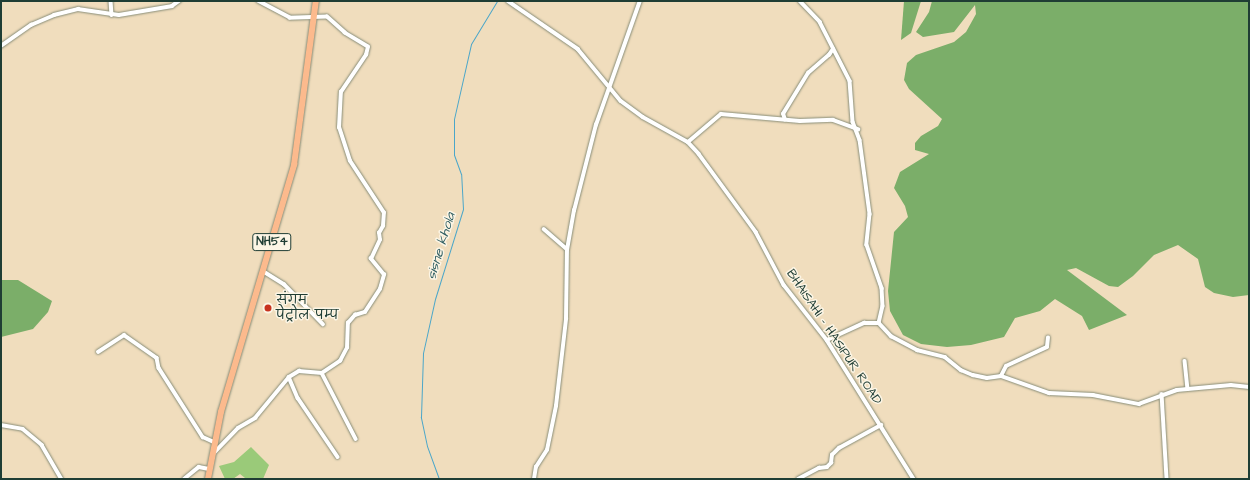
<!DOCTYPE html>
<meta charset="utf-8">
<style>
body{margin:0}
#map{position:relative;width:1250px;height:480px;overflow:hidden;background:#f0ddbd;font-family:"Architects Daughter","Playpen Sans Deva",sans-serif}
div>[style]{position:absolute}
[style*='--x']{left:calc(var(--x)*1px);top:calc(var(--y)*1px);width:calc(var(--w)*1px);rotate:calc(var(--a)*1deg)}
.green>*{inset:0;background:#9aca79}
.forest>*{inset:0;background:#7bae69}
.stream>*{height:1px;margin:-0.5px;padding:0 0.5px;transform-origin:0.5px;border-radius:0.5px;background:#4ba6c9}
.roads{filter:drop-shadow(0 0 1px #888d78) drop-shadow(0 0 1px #888d78)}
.minor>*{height:3.5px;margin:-1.75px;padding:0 1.75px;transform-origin:1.75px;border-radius:1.75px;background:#fff}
.primary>*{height:5.5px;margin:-2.75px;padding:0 2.75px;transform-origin:2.75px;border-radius:2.75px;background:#fcba8d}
.dots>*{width:11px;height:11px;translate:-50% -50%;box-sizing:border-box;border:2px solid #fcf5e5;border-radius:50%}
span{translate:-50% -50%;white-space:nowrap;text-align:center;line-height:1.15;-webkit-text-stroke:3px #fcf5e5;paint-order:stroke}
.shield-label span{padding:1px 3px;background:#fcf5e5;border:1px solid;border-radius:3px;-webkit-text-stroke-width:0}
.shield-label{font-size:12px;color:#1f3d34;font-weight:700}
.poi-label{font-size:13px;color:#1f3d34}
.left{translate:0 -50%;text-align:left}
.street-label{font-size:13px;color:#1f3d34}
.water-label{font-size:14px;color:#2c5c61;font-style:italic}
.frame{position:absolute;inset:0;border:2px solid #1f3d34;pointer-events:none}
</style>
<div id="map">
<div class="green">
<div style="clip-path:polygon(251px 447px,269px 465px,263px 479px,245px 478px,240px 474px,233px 479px,225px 479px,219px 466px,234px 462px)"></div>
</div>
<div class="forest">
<div style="clip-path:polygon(904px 1px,921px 1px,911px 33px,901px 40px)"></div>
<div style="clip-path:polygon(932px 1px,1249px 1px,1249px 295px,1233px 297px,1214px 293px,1205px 287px,1198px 259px,1178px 245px,1154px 255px,1133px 276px,1118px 287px,1109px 286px,1076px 268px,1067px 270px,1127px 315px,1089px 330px,1082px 316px,1055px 299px,1040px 311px,1015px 318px,1004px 337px,971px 345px,947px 347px,921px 344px,903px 335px,890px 311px,888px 291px,894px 232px,908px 217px,905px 206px,894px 188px,900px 172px,929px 154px,915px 150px,915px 143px,921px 136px,938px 126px,942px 119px,909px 89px,904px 80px,907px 63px,916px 55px,954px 42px,966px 32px,976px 14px,975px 5px,954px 32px,923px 37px,916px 32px,929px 12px)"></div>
<div style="clip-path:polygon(1px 280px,18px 280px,52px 301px,48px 312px,33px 329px,1px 337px)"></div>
</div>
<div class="stream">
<div style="--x:439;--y:479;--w:35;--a:-110"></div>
<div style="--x:427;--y:446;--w:30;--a:-102"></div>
<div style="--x:421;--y:417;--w:64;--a:-88.2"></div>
<div style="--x:423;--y:353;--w:55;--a:-77.5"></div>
<div style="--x:435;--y:299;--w:94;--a:-72.7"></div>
<div style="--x:463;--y:209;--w:35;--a:-93"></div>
<div style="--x:461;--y:174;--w:20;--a:-110"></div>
<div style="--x:454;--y:155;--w:36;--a:-90"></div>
<div style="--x:454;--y:119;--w:77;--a:-77.2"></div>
<div style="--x:471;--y:44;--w:50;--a:-58.8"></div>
</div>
<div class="roads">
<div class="minor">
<div style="--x:111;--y:1;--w:14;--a:86"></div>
<div style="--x:508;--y:1;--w:85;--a:34.4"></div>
<div style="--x:578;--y:49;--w:67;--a:50.4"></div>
<div style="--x:621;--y:101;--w:27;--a:36"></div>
<div style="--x:643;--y:117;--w:51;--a:29.1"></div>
<div style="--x:688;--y:142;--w:16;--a:47"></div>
<div style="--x:699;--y:154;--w:97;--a:53.8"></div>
<div style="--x:756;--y:232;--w:60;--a:62.2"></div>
<div style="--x:784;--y:285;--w:70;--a:52"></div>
<div style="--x:827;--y:340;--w:164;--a:58"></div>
<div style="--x:800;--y:1;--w:29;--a:46"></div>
<div style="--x:820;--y:22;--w:66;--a:63"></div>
<div style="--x:850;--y:81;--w:41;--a:85.8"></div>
<div style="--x:853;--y:122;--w:19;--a:69"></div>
<div style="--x:860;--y:140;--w:75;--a:82.3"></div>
<div style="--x:870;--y:214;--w:31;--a:96"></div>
<div style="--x:867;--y:245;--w:46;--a:70.8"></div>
<div style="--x:882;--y:288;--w:18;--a:87"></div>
<div style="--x:883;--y:306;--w:17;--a:103"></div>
<div style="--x:879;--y:323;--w:18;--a:47"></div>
<div style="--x:891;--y:336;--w:30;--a:28"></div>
<div style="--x:917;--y:350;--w:29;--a:14"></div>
<div style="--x:945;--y:357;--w:21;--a:39"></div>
<div style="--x:961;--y:370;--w:13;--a:23"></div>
<div style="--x:973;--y:375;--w:14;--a:12"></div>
<div style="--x:987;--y:378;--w:14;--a:-8"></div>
<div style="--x:1001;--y:376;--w:51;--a:19.5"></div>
<div style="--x:1049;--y:393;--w:44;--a:2.6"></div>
<div style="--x:1093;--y:395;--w:47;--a:11.1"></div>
<div style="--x:1139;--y:404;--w:40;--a:-20.2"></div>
<div style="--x:1177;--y:390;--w:54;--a:-5.3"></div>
<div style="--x:1231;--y:385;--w:18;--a:6"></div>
<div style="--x:1;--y:46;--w:37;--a:-35"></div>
<div style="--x:31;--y:25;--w:25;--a:-23"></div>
<div style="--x:54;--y:15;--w:25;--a:-14"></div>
<div style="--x:78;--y:9;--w:41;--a:8.3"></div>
<div style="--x:119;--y:15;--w:54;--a:-9.6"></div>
<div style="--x:172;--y:6;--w:9;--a:-36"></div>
<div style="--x:785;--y:120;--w:6;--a:-108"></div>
<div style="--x:783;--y:114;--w:48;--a:-58.6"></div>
<div style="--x:808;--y:73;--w:28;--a:-41"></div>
<div style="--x:829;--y:55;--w:7;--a:-56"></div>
<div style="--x:688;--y:142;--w:43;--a:-40.3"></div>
<div style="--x:721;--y:114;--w:79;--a:5.1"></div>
<div style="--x:800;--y:121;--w:33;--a:-2"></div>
<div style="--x:833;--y:120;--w:27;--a:20"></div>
<div style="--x:544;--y:229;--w:30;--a:41"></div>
<div style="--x:263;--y:271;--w:25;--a:32"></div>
<div style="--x:284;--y:284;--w:56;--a:45.7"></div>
<div style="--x:827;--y:340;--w:41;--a:-24.7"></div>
<div style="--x:864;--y:323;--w:15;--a:0"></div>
<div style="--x:98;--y:352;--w:31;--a:-33"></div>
<div style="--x:124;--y:335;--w:40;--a:34.9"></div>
<div style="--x:157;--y:358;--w:10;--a:79"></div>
<div style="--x:159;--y:368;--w:82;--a:57.5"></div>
<div style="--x:203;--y:437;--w:12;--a:24"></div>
<div style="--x:1185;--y:361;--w:28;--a:84"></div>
<div style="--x:322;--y:373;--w:74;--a:62.7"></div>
<div style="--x:1001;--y:376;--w:11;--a:-63"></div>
<div style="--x:1006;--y:366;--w:45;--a:-24.9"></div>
<div style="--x:1047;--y:347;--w:9;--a:-84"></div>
<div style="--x:289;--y:377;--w:23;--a:67"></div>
<div style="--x:298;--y:398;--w:71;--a:55.9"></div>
<div style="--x:1162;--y:394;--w:85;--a:86.6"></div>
<div style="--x:1;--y:425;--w:22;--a:10"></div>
<div style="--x:23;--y:429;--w:25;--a:40"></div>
<div style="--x:42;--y:445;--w:39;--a:60"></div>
<div style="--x:213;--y:454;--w:36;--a:-46"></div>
<div style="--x:238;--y:428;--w:20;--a:-30"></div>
<div style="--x:255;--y:418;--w:53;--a:-50.3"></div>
<div style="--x:289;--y:377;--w:12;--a:-31"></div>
<div style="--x:299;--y:371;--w:23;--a:5"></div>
<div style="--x:322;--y:373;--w:22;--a:-34"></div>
<div style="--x:340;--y:361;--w:15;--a:-62"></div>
<div style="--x:347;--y:348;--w:25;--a:-88"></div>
<div style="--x:348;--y:323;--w:11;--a:-49"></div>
<div style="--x:355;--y:315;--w:10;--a:-17"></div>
<div style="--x:365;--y:312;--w:27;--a:-57"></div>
<div style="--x:380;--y:289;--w:15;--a:-74"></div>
<div style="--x:384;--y:275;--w:21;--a:-129"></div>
<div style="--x:371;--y:259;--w:21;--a:-65"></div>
<div style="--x:380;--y:240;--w:7;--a:-98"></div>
<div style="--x:379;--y:233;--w:8;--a:-60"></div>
<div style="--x:383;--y:226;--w:13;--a:-86"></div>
<div style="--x:384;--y:213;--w:62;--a:-123.2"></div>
<div style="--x:350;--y:161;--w:35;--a:-108"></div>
<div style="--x:339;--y:128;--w:36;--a:-87"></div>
<div style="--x:341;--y:92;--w:45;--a:-56"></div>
<div style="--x:366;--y:55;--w:8;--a:-76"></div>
<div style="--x:368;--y:47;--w:27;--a:-149"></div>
<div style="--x:345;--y:33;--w:24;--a:-138"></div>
<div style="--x:327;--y:17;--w:37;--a:178"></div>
<div style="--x:290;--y:18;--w:36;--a:-152"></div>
<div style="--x:184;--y:479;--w:19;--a:-39"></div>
<div style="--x:199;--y:467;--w:10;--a:11"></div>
<div style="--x:534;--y:479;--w:12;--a:-81"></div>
<div style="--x:536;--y:467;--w:20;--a:-57"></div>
<div style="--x:547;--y:450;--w:45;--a:-78.4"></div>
<div style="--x:556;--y:406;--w:88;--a:-83.4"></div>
<div style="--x:566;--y:319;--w:69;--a:-89.2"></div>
<div style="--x:567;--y:250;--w:40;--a:-80"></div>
<div style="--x:574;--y:211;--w:89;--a:-75.7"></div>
<div style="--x:596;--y:125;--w:132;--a:-70.5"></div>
<div style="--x:798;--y:479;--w:24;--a:-28"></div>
<div style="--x:819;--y:468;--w:8;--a:-7"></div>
<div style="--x:827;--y:467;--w:6;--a:-45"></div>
<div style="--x:831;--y:463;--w:8;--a:-83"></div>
<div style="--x:832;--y:455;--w:10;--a:-45"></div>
<div style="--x:839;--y:448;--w:48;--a:-28.7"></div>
</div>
<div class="primary">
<div style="--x:208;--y:479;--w:68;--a:-79"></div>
<div style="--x:221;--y:412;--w:258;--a:-73.5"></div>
<div style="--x:294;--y:165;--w:165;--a:-82.4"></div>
</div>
</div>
<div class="dots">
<div style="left:268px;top:308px;background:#c8321e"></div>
</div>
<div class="shield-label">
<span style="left:272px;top:242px">NH54</span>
</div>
<div class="poi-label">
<span class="left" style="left:276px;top:308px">संगम<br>पेट्रोल पम्प</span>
</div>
<div class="street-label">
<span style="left:834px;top:337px;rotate:56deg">BHAISAHI - HASIPUR ROAD</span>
</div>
<div class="water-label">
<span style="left:441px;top:246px;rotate:-73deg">sisne khola</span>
</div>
<div class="frame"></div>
</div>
